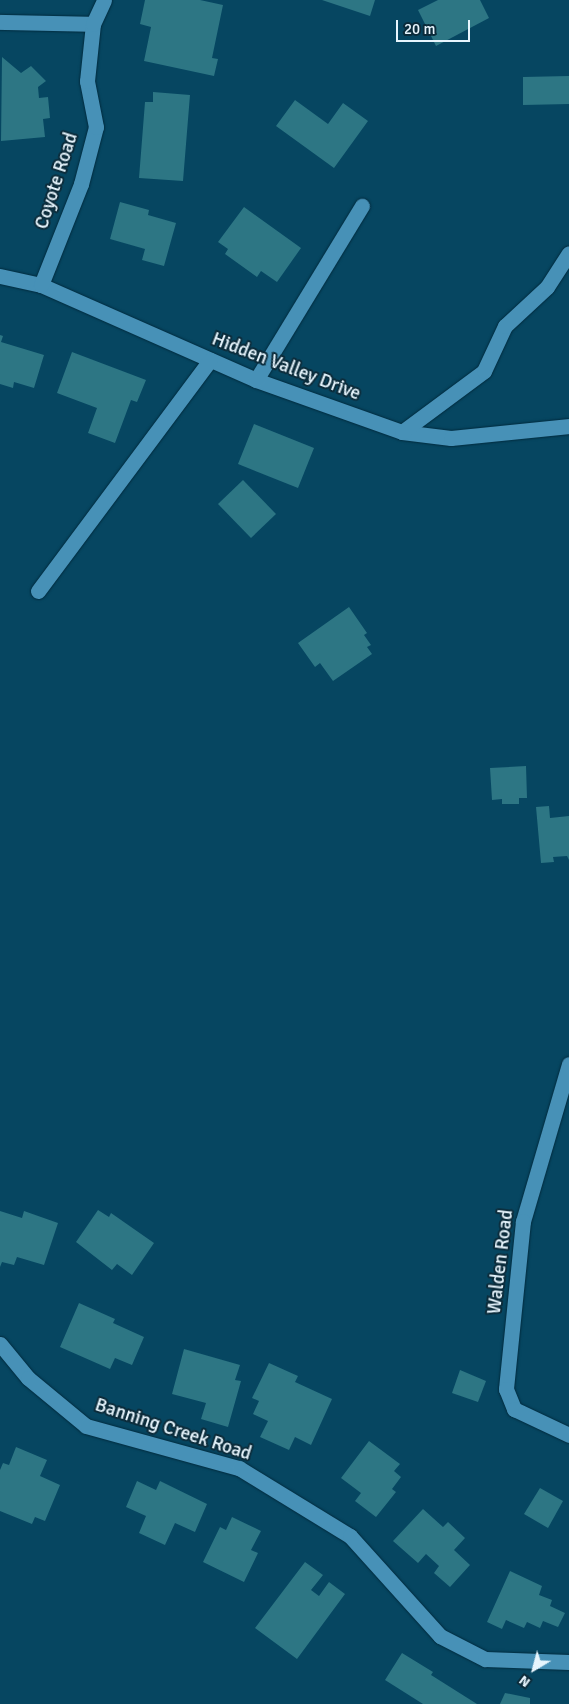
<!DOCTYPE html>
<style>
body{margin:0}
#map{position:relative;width:569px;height:1704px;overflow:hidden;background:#064661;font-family:Signika,sans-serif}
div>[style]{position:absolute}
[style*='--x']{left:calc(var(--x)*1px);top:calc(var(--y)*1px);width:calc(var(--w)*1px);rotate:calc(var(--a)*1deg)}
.building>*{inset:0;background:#2d7684}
.roads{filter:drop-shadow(0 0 1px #012b3e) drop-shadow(0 0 1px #012b3e)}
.minor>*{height:15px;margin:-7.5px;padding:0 7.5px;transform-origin:7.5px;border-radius:7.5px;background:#4791b7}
span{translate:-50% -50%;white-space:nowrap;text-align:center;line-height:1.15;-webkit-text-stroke:4px #0b2b3a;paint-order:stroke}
.street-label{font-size:19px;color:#e7f5fd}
.north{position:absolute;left:509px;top:1644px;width:50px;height:50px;-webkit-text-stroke:4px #0b2b3a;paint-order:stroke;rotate:217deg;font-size:14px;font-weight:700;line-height:20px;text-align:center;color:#e7f5fd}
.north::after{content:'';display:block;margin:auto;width:18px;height:22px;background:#e7f5fd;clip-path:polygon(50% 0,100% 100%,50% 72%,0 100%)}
.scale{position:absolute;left:396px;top:20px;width:74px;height:22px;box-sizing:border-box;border:2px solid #e7f5fd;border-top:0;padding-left:6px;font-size:15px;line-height:18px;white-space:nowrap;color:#e7f5fd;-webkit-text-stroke:4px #0b2b3a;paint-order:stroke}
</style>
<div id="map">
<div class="building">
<div style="clip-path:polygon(145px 0,200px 0,223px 5px,212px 58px,218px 59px,214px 76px,144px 61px,151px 27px,140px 24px)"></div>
<div style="clip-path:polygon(322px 0,375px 0,370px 16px)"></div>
<div style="clip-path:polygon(438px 0,480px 0,489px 18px,436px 46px,418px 10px)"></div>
<div style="clip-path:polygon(2px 57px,21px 73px,31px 66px,46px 81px,38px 87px,39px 98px,48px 97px,50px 118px,43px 119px,45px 137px,1px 141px)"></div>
<div style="clip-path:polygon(569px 76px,569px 104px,523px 105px,523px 77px)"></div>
<div style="clip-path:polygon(153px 92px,190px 95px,183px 181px,139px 178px,145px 102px,153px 102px)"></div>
<div style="clip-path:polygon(295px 100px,328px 124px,343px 103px,368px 121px,334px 168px,276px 126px)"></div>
<div style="clip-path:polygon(120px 202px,149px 210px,148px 215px,176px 223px,164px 266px,142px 260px,145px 249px,110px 239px)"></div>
<div style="clip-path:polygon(244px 207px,301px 248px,277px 282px,261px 271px,257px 277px,225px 254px,228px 249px,218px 242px)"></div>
<div style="clip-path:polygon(0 335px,3px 336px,1px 342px,44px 355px,34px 388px,14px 382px,13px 388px,0 384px)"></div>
<div style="clip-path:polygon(72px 352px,146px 380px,137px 402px,131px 400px,115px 443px,88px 433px,97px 408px,57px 393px)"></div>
<div style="clip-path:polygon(254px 424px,314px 448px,298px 488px,238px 464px)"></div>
<div style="clip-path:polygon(243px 480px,276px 514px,251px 538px,218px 504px)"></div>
<div style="clip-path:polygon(349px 607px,367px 633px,364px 635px,371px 645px,367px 647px,372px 654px,333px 681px,320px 663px,315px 667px,298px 643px)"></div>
<div style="clip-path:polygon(526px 766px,527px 798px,519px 798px,519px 804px,502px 804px,502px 799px,492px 800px,490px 768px)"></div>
<div style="clip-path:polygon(549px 806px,550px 818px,569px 816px,569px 860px,567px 856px,553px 857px,554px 862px,541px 863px,536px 807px)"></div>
<div style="clip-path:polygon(98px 1210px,109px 1217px,111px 1213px,154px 1243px,132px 1275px,117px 1264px,112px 1270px,76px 1242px)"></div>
<div style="clip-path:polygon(0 1211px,22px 1218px,24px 1211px,58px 1223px,44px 1265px,17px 1257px,14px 1265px,2px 1262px,0 1267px)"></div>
<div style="clip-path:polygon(79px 1303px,115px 1319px,113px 1323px,144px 1337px,132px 1365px,115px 1358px,110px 1369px,60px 1347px)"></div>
<div style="clip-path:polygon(184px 1349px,240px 1365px,235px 1380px,241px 1381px,228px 1427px,201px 1419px,206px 1403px,172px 1394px)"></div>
<div style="clip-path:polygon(269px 1363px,298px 1376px,295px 1382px,332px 1399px,311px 1445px,295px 1437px,289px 1450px,260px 1437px,268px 1421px,253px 1414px,259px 1401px,252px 1398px)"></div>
<div style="clip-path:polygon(460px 1370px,486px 1381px,478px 1402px,452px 1393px)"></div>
<div style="clip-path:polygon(369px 1441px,400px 1464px,394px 1471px,401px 1477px,392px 1489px,396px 1492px,376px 1517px,355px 1501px,361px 1493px,341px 1478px)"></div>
<div style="clip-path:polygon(16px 1447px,47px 1460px,40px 1476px,60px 1485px,45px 1521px,35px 1517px,32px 1524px,0 1511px,0 1470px,3px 1463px,9px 1465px)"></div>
<div style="clip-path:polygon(137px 1481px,156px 1490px,160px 1481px,207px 1504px,195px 1532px,175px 1523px,165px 1545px,139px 1533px,146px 1516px,126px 1507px)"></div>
<div style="clip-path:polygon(540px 1488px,563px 1501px,548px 1528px,524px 1514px)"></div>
<div style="clip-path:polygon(423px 1509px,443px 1527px,448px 1522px,465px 1538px,454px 1550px,470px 1565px,450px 1587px,434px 1573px,439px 1566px,426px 1554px,418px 1563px,393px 1541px)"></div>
<div style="clip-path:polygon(232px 1517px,261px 1531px,251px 1550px,258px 1553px,244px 1582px,203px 1562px,220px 1527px,226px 1530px)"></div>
<div style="clip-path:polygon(305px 1562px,323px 1575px,311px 1590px,319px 1596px,329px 1582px,345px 1594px,297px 1659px,255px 1628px)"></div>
<div style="clip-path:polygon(510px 1571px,542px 1586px,539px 1595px,552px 1600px,550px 1606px,565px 1613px,558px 1627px,543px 1621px,540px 1628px,527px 1622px,524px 1628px,506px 1620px,502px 1629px,487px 1622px)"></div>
<div style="clip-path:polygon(402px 1653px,433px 1672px,431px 1675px,477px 1704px,423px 1704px,385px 1680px)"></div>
<div style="clip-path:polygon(505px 1693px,530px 1698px,530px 1704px,500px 1704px)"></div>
</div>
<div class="roads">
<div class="minor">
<div style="--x:0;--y:22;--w:93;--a:1.2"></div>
<div style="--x:0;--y:276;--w:42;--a:12.4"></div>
<div style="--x:41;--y:285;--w:235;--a:23.8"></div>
<div style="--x:256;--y:380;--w:155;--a:19.6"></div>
<div style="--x:402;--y:432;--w:49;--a:7"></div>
<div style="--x:451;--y:438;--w:119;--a:-5.8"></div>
<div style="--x:41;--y:285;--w:109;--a:-68.4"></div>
<div style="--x:81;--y:184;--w:59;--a:-75.3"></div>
<div style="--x:96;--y:127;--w:47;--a:-101.1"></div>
<div style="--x:87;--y:81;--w:57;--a:-84"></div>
<div style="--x:93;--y:24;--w:26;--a:-65"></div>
<div style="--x:256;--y:380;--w:204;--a:-58.7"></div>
<div style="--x:402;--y:432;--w:102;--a:-36.6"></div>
<div style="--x:484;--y:371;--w:50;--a:-65"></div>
<div style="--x:505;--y:326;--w:57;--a:-42.9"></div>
<div style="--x:547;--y:287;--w:40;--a:-57.1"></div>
<div style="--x:38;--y:591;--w:288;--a:-53.3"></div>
<div style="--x:569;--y:1064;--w:164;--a:106.3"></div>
<div style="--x:523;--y:1221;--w:169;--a:95.8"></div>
<div style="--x:506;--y:1389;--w:22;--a:68"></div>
<div style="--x:514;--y:1409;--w:61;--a:25.3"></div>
<div style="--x:0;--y:1344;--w:44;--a:50.5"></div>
<div style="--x:28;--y:1378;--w:75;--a:39.6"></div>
<div style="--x:86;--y:1426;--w:159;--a:15.4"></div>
<div style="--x:239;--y:1468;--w:130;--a:31.5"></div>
<div style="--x:350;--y:1536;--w:135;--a:48"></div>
<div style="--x:440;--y:1636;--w:51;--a:27.1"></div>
<div style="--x:485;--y:1659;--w:84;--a:2"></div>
</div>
</div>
<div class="street-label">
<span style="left:57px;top:181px;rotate:-72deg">Coyote Road</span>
<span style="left:286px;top:367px;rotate:21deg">Hidden Valley Drive</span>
<span style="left:501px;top:1262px;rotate:-83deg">Walden Road</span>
<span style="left:173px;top:1430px;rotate:18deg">Banning Creek Road</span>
</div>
<div class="north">N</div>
<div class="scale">20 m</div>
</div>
